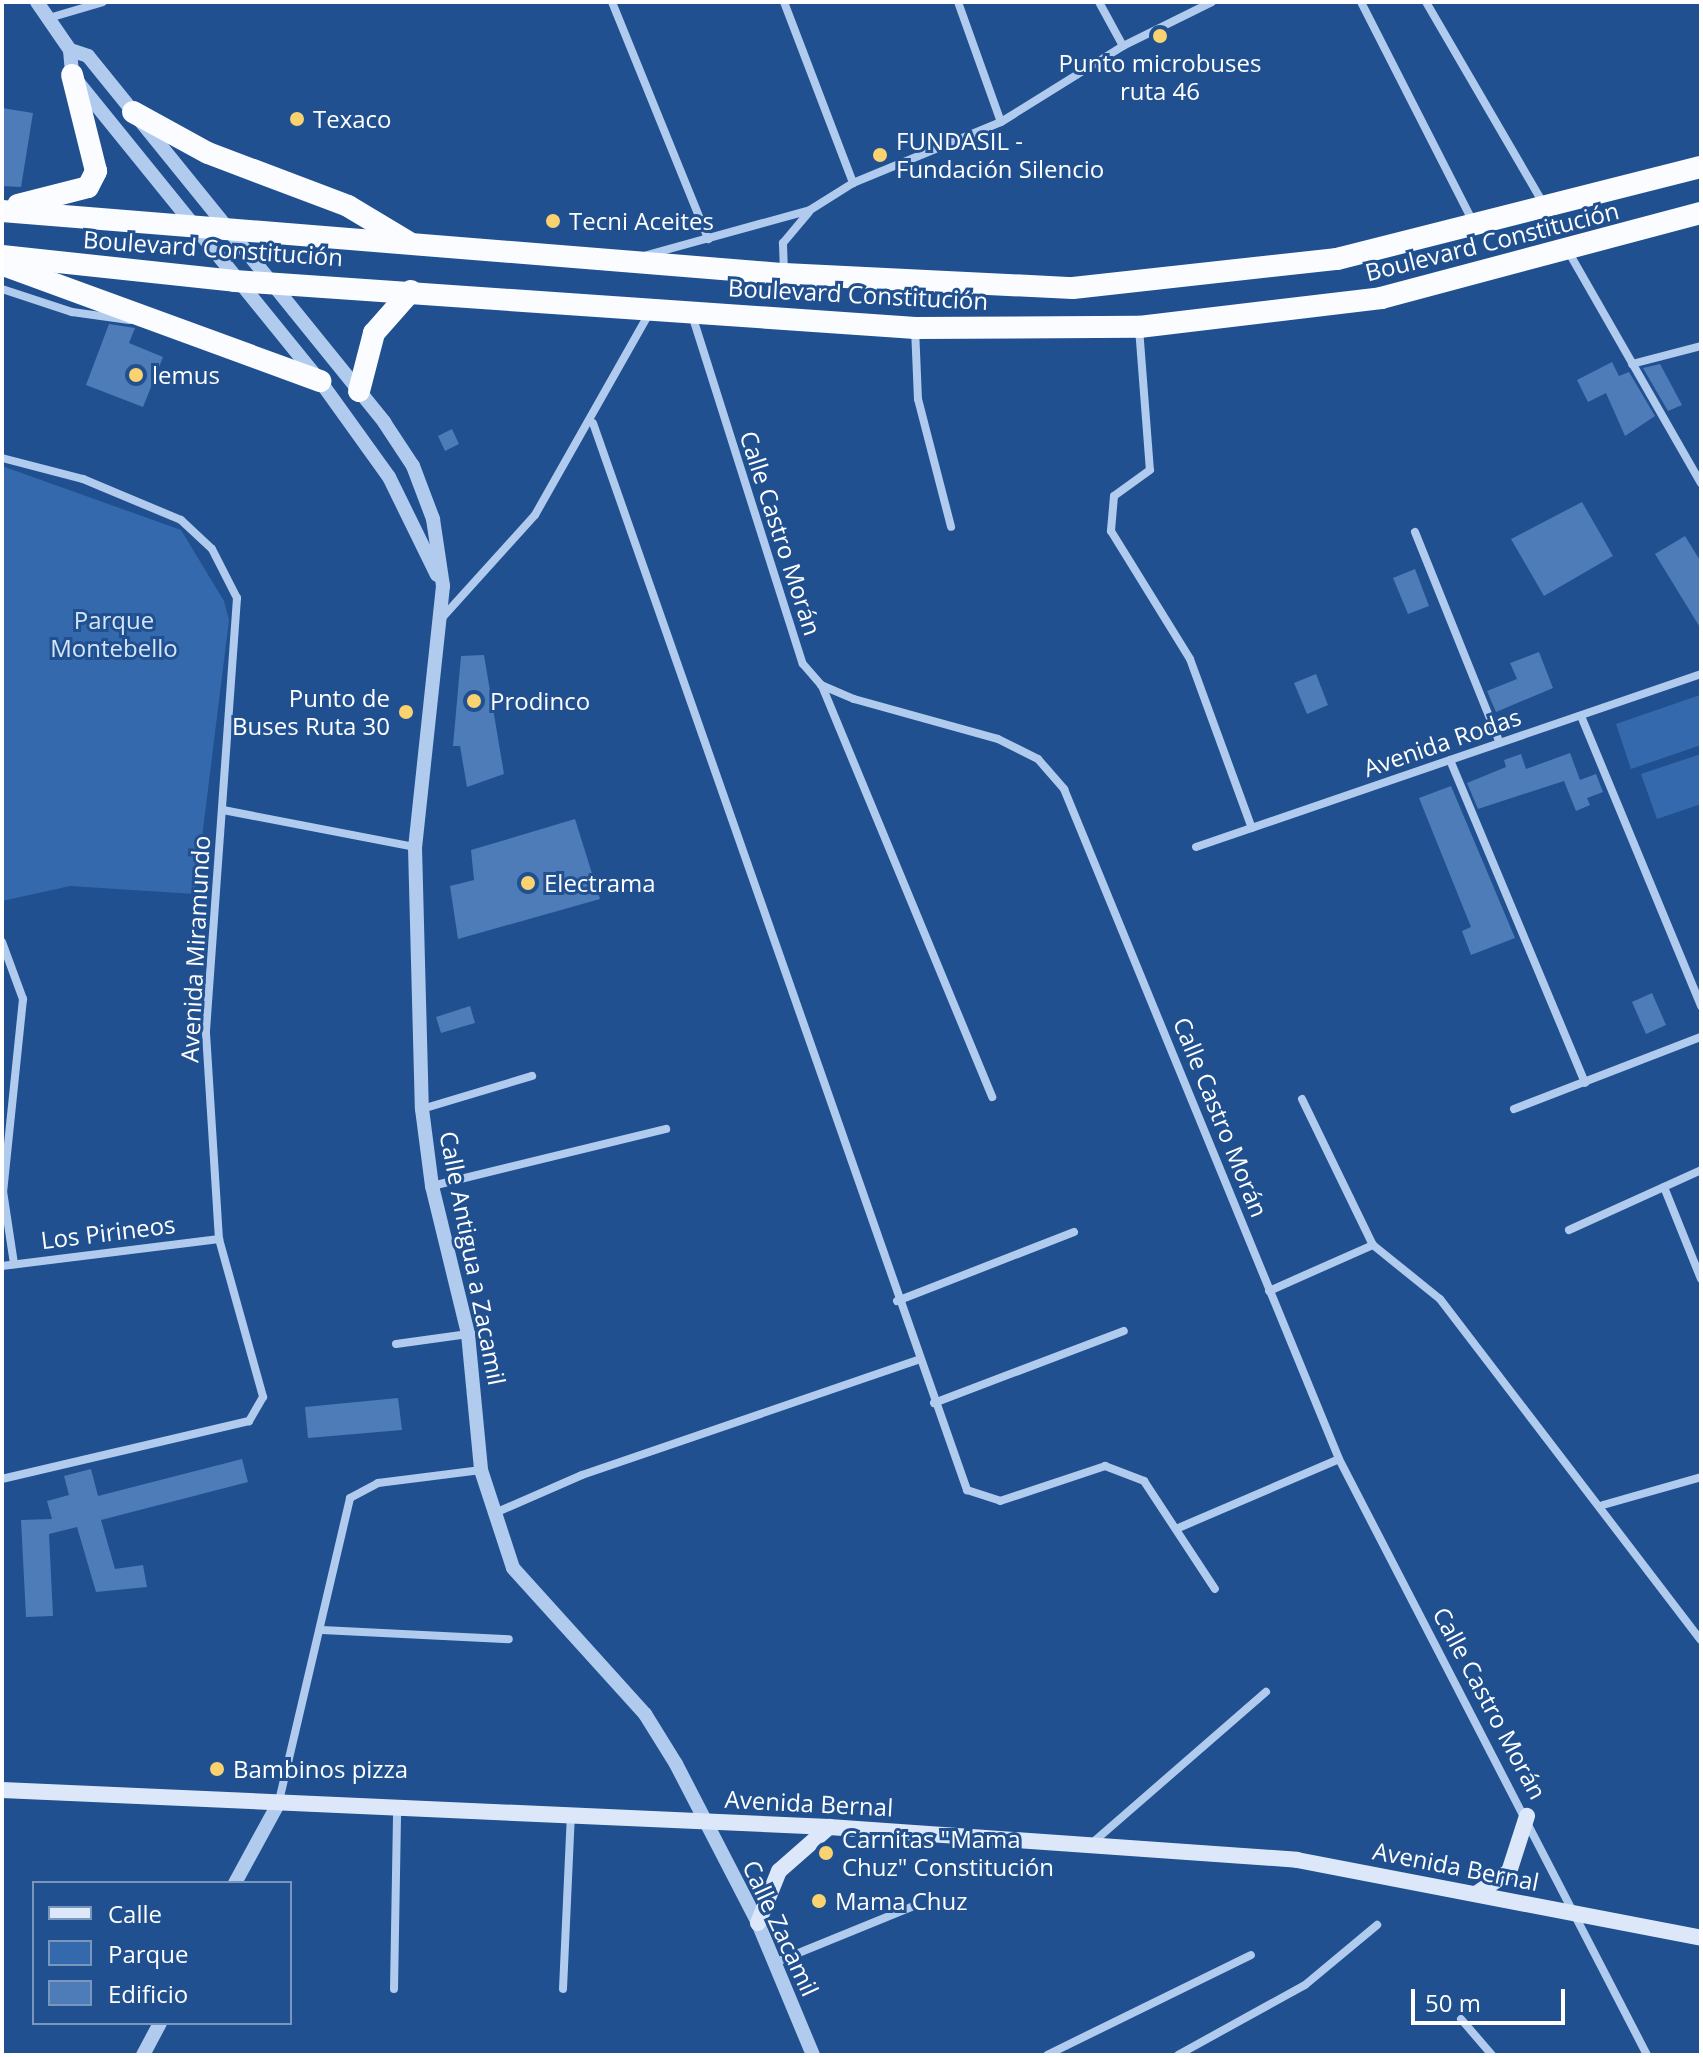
<!DOCTYPE html>
<meta charset="utf-8">
<style>
body{margin:0}
#map{position:relative;width:1703px;height:2057px;overflow:hidden;background:#20508f;font-family:"Open Sans",sans-serif}
div>[style]{position:absolute}
[style*='--x']{left:calc(var(--x)*1px);top:calc(var(--y)*1px);width:calc(var(--w)*1px);rotate:calc(var(--a)*1deg)}
.green>*{inset:0;background:#346aad}
.building>*{inset:0;background:#4d7cb8}
.minor>*{height:8px;margin:-4px;padding:0 4px;transform-origin:4px;border-radius:4px;background:#b0cbed}
.tertiary>*{height:14px;margin:-7px;padding:0 7px;transform-origin:7px;border-radius:7px;background:#b0cbed}
.secondary>*{height:16px;margin:-8px;padding:0 8px;transform-origin:8px;border-radius:8px;background:#dce8f9}
.trunk>*{height:22px;margin:-11px;padding:0 11px;transform-origin:11px;border-radius:11px;background:#fafcff}
.dots>*{width:22px;height:22px;translate:-50% -50%;box-sizing:border-box;border:4px solid #20508f;border-radius:50%}
span{translate:-50% -50%;white-space:nowrap;text-align:center;line-height:1.15;-webkit-text-stroke:6px #20508f;paint-order:stroke}
.poi-label{font-size:24px;color:#fff}
.left{translate:0 -50%;text-align:left}
.right{translate:-100% -50%;text-align:right}
.street-label{font-size:24px;color:#fff}
.park-label{font-size:24px;color:#d5e5f9}
.frame{position:absolute;inset:0;border:4px solid #fff;pointer-events:none}
.legend{position:absolute;left:32px;top:1881px;width:260px;height:144px;box-sizing:border-box;background:#20508f;border:2px solid #7996bc;margin:0;padding:10px 14px;list-style:none;font-size:24px;color:#fff}
.legend li{display:flex;align-items:center;gap:16px;height:40px}
.legend b{width:40px;border:2px solid #7996bc}
.scale{position:absolute;left:1411px;top:1989px;width:154px;height:36px;box-sizing:border-box;border:4px solid #fff;border-top:0;padding-left:10px;font-size:24px;line-height:28px;white-space:nowrap;color:#fff;-webkit-text-stroke:6px #20508f;paint-order:stroke}
</style>
<div id="map">
<div class="green">
<div style="clip-path:polygon(2px 466px,181px 530px,224px 601px,229px 620px,195px 894px,70px 886px,2px 901px)"></div>
<div style="clip-path:polygon(1700px 695px,1701px 745px,1631px 769px,1616px 724px)"></div>
<div style="clip-path:polygon(1701px 754px,1701px 804px,1657px 819px,1641px 774px)"></div>
</div>
<div class="building">
<div style="clip-path:polygon(2px 108px,33px 113px,21px 187px,2px 186px)"></div>
<div style="clip-path:polygon(109px 324px,135px 328px,129px 343px,163px 357px,143px 407px,86px 385px)"></div>
<div style="clip-path:polygon(1612px 362px,1619px 376px,1629px 372px,1655px 416px,1625px 436px,1606px 393px,1588px 402px,1577px 380px)"></div>
<div style="clip-path:polygon(1660px 364px,1682px 405px,1668px 411px,1643px 368px)"></div>
<div style="clip-path:polygon(452px 429px,459px 444px,445px 451px,438px 436px)"></div>
<div style="clip-path:polygon(1582px 502px,1613px 556px,1544px 596px,1511px 539px)"></div>
<div style="clip-path:polygon(1685px 536px,1701px 562px,1701px 629px,1655px 554px)"></div>
<div style="clip-path:polygon(1415px 569px,1429px 606px,1408px 614px,1393px 578px)"></div>
<div style="clip-path:polygon(1539px 652px,1553px 688px,1496px 712px,1487px 691px,1517px 679px,1510px 663px)"></div>
<div style="clip-path:polygon(484px 655px,504px 774px,467px 787px,460px 746px,453px 746px,461px 656px)"></div>
<div style="clip-path:polygon(1316px 674px,1328px 705px,1307px 714px,1294px 683px)"></div>
<div style="clip-path:polygon(1570px 753px,1580px 780px,1596px 774px,1603px 792px,1587px 798px,1590px 805px,1576px 811px,1564px 781px,1478px 809px,1467px 783px,1506px 767px,1504px 760px,1521px 754px,1526px 769px)"></div>
<div style="clip-path:polygon(1451px 786px,1515px 938px,1471px 955px,1462px 931px,1471px 927px,1419px 798px)"></div>
<div style="clip-path:polygon(575px 819px,600px 899px,458px 939px,450px 886px,474px 880px,471px 850px)"></div>
<div style="clip-path:polygon(1652px 993px,1666px 1025px,1646px 1034px,1632px 1002px)"></div>
<div style="clip-path:polygon(470px 1006px,475px 1023px,441px 1033px,436px 1017px)"></div>
<div style="clip-path:polygon(398px 1398px,402px 1430px,308px 1438px,305px 1407px)"></div>
<div style="clip-path:polygon(242px 1459px,248px 1482px,101px 1520px,115px 1569px,143px 1565px,147px 1587px,96px 1592px,77px 1527px,49px 1534px,53px 1616px,26px 1617px,21px 1520px,52px 1519px,47px 1501px,69px 1495px,64px 1476px,91px 1469px,98px 1496px)"></div>
</div>
<div class="minor">
<div style="--x:612;--y:2;--w:256;--a:67.9"></div>
<div style="--x:784;--y:2;--w:194;--a:69.1"></div>
<div style="--x:958;--y:2;--w:127;--a:70.3"></div>
<div style="--x:1099;--y:2;--w:50;--a:61.4"></div>
<div style="--x:1361;--y:2;--w:247;--a:63"></div>
<div style="--x:1426;--y:2;--w:233;--a:59.8"></div>
<div style="--x:49;--y:18;--w:56;--a:-16.5"></div>
<div style="--x:1568;--y:251;--w:267;--a:60.2"></div>
<div style="--x:647;--y:255;--w:169;--a:-15.4"></div>
<div style="--x:810;--y:210;--w:51;--a:-32.1"></div>
<div style="--x:853;--y:183;--w:160;--a:-22.4"></div>
<div style="--x:1001;--y:122;--w:144;--a:-31.9"></div>
<div style="--x:1123;--y:46;--w:99;--a:-26.3"></div>
<div style="--x:784;--y:273;--w:30;--a:-92"></div>
<div style="--x:783;--y:243;--w:40;--a:-50"></div>
<div style="--x:2;--y:289;--w:74;--a:18.2"></div>
<div style="--x:72;--y:312;--w:58;--a:8"></div>
<div style="--x:692;--y:315;--w:366;--a:72.4"></div>
<div style="--x:803;--y:664;--w:28;--a:49"></div>
<div style="--x:821;--y:685;--w:36;--a:23"></div>
<div style="--x:854;--y:699;--w:149;--a:15.5"></div>
<div style="--x:998;--y:739;--w:45;--a:26.6"></div>
<div style="--x:1038;--y:759;--w:40;--a:49"></div>
<div style="--x:1064;--y:789;--w:724;--a:67.68"></div>
<div style="--x:1339;--y:1459;--w:671;--a:62.67"></div>
<div style="--x:915;--y:328;--w:71;--a:87.6"></div>
<div style="--x:918;--y:399;--w:132;--a:75.5"></div>
<div style="--x:1139;--y:328;--w:142;--a:85.6"></div>
<div style="--x:1150;--y:470;--w:44;--a:144.2"></div>
<div style="--x:1114;--y:496;--w:35;--a:95"></div>
<div style="--x:1111;--y:531;--w:150;--a:58.3"></div>
<div style="--x:1190;--y:659;--w:180;--a:69.9"></div>
<div style="--x:1632;--y:364;--w:71;--a:-14.6"></div>
<div style="--x:593;--y:423;--w:1131;--a:70.68"></div>
<div style="--x:967;--y:1490;--w:35;--a:18"></div>
<div style="--x:1000;--y:1501;--w:111;--a:-18.4"></div>
<div style="--x:1105;--y:1466;--w:42;--a:21"></div>
<div style="--x:1144;--y:1481;--w:129;--a:56.7"></div>
<div style="--x:2;--y:458;--w:84;--a:14.5"></div>
<div style="--x:83;--y:479;--w:106;--a:22.7"></div>
<div style="--x:181;--y:520;--w:42;--a:43.1"></div>
<div style="--x:212;--y:549;--w:55;--a:63"></div>
<div style="--x:237;--y:598;--w:436;--a:94.1"></div>
<div style="--x:206;--y:1033;--w:206;--a:86.4"></div>
<div style="--x:219;--y:1239;--w:164;--a:74.4"></div>
<div style="--x:263;--y:1397;--w:28;--a:120"></div>
<div style="--x:249;--y:1421;--w:254;--a:166.8"></div>
<div style="--x:1415;--y:532;--w:227;--a:68.1"></div>
<div style="--x:441;--y:619;--w:140;--a:-47.9"></div>
<div style="--x:535;--y:515;--w:233;--a:-60.5"></div>
<div style="--x:822;--y:686;--w:445;--a:67.5"></div>
<div style="--x:1581;--y:716;--w:314;--a:67.5"></div>
<div style="--x:1450;--y:760;--w:350;--a:67.3"></div>
<div style="--x:223;--y:810;--w:196;--a:10.9"></div>
<div style="--x:1196;--y:847;--w:534;--a:-18.91"></div>
<div style="--x:2;--y:942;--w:61;--a:69.8"></div>
<div style="--x:23;--y:999;--w:193;--a:95.9"></div>
<div style="--x:3;--y:1191;--w:74;--a:81.4"></div>
<div style="--x:1302;--y:1099;--w:162;--a:64.1"></div>
<div style="--x:1373;--y:1245;--w:86;--a:38.9"></div>
<div style="--x:1440;--y:1299;--w:429;--a:52.6"></div>
<div style="--x:422;--y:1109;--w:115;--a:-16.7"></div>
<div style="--x:1514;--y:1109;--w:200;--a:-21.1"></div>
<div style="--x:432;--y:1186;--w:241;--a:-13.7"></div>
<div style="--x:1664;--y:1187;--w:99;--a:68.1"></div>
<div style="--x:1569;--y:1230;--w:145;--a:-24.4"></div>
<div style="--x:2;--y:1266;--w:219;--a:-7.1"></div>
<div style="--x:1269;--y:1291;--w:114;--a:-23.9"></div>
<div style="--x:897;--y:1301;--w:190;--a:-21.3"></div>
<div style="--x:396;--y:1344;--w:73;--a:-7.9"></div>
<div style="--x:934;--y:1403;--w:203;--a:-20.8"></div>
<div style="--x:1603;--y:1505;--w:102;--a:-15.9"></div>
<div style="--x:495;--y:1513;--w:95;--a:-23.6"></div>
<div style="--x:582;--y:1475;--w:354;--a:-18.9"></div>
<div style="--x:1176;--y:1529;--w:177;--a:-23.2"></div>
<div style="--x:322;--y:1630;--w:187;--a:2.8"></div>
<div style="--x:279;--y:1801;--w:311;--a:-76.8"></div>
<div style="--x:350;--y:1498;--w:32;--a:-28"></div>
<div style="--x:378;--y:1483;--w:104;--a:-7.2"></div>
<div style="--x:1091;--y:1844;--w:232;--a:-41"></div>
<div style="--x:774;--y:1963;--w:151;--a:-22.2"></div>
<div style="--x:394;--y:1989;--w:179;--a:-89"></div>
<div style="--x:563;--y:1989;--w:173;--a:-87.4"></div>
<div style="--x:1461;--y:2019;--w:48;--a:49.3"></div>
<div style="--x:1047;--y:2055;--w:227;--a:-26.1"></div>
<div style="--x:1178;--y:2055;--w:145;--a:-28.9"></div>
<div style="--x:1305;--y:1985;--w:94;--a:-39.8"></div>
</div>
<div class="tertiary">
<div style="--x:37;--y:2;--w:58;--a:55.5"></div>
<div style="--x:70;--y:50;--w:25;--a:85"></div>
<div style="--x:72;--y:75;--w:394;--a:51"></div>
<div style="--x:320;--y:381;--w:118;--a:54.3"></div>
<div style="--x:389;--y:477;--w:109;--a:63.9"></div>
<div style="--x:70;--y:50;--w:19;--a:18"></div>
<div style="--x:88;--y:56;--w:471;--a:51"></div>
<div style="--x:384;--y:422;--w:53;--a:56.6"></div>
<div style="--x:413;--y:466;--w:57;--a:69.3"></div>
<div style="--x:433;--y:519;--w:68;--a:81.5"></div>
<div style="--x:443;--y:586;--w:262;--a:96.1"></div>
<div style="--x:415;--y:847;--w:262;--a:88.5"></div>
<div style="--x:422;--y:1109;--w:78;--a:82.6"></div>
<div style="--x:432;--y:1186;--w:152;--a:76.3"></div>
<div style="--x:468;--y:1334;--w:137;--a:84.5"></div>
<div style="--x:481;--y:1470;--w:103;--a:71.9"></div>
<div style="--x:513;--y:1568;--w:197;--a:47.9"></div>
<div style="--x:645;--y:1714;--w:59;--a:58.2"></div>
<div style="--x:676;--y:1764;--w:179;--a:62.7"></div>
<div style="--x:758;--y:1923;--w:143;--a:67.4"></div>
<div style="--x:235;--y:1883;--w:88;--a:-61.4"></div>
<div style="--x:143;--y:2055;--w:36;--a:-62"></div>
</div>
<div class="secondary">
<div style="--x:2;--y:1790;--w:828;--a:2.56"></div>
<div style="--x:829;--y:1827;--w:469;--a:4"></div>
<div style="--x:1297;--y:1860;--w:411;--a:10.9"></div>
<div style="--x:1476;--y:1894;--w:40;--a:-34"></div>
<div style="--x:1509;--y:1872;--w:59;--a:-72.2"></div>
<div style="--x:758;--y:1923;--w:56;--a:-68"></div>
<div style="--x:779;--y:1871;--w:67;--a:-41.3"></div>
</div>
<div class="trunk">
<div style="--x:133;--y:112;--w:85;--a:28.7"></div>
<div style="--x:208;--y:153;--w:150;--a:20.7"></div>
<div style="--x:348;--y:206;--w:70;--a:31"></div>
<div style="--x:18;--y:205;--w:72;--a:-14.4"></div>
<div style="--x:88;--y:187;--w:18;--a:-63"></div>
<div style="--x:96;--y:171;--w:99;--a:-104"></div>
<div style="--x:2;--y:211;--w:785;--a:4.61"></div>
<div style="--x:784;--y:274;--w:289;--a:2.8"></div>
<div style="--x:1073;--y:288;--w:266;--a:-6.3"></div>
<div style="--x:1337;--y:259;--w:375;--a:-14.2"></div>
<div style="--x:2;--y:256;--w:234;--a:6.1"></div>
<div style="--x:235;--y:281;--w:682;--a:3.95"></div>
<div style="--x:915;--y:328;--w:224;--a:-0.3"></div>
<div style="--x:1139;--y:327;--w:244;--a:-6.8"></div>
<div style="--x:1381;--y:298;--w:331;--a:-14.9"></div>
<div style="--x:3;--y:265;--w:338;--a:20.1"></div>
<div style="--x:359;--y:391;--w:60;--a:-75.5"></div>
<div style="--x:374;--y:333;--w:56;--a:-48.6"></div>
</div>
<div class="dots">
<div style="left:1160px;top:36px;background:#fad370"></div>
<div style="left:297px;top:119px;background:#fad370"></div>
<div style="left:880px;top:155px;background:#fad370"></div>
<div style="left:553px;top:221px;background:#fad370"></div>
<div style="left:136px;top:375px;background:#fad370"></div>
<div style="left:474px;top:701px;background:#fad370"></div>
<div style="left:406px;top:712px;background:#fad370"></div>
<div style="left:528px;top:883px;background:#fad370"></div>
<div style="left:217px;top:1769px;background:#fad370"></div>
<div style="left:826px;top:1853px;background:#fad370"></div>
<div style="left:819px;top:1901px;background:#fad370"></div>
</div>
<div class="poi-label">
<span style="left:1160px;top:77px">Punto microbuses<br>ruta 46</span>
<span class="left" style="left:313px;top:119px">Texaco</span>
<span class="left" style="left:896px;top:155px">FUNDASIL -<br>Fundación Silencio</span>
<span class="left" style="left:569px;top:221px">Tecni Aceites</span>
<span class="left" style="left:152px;top:375px">lemus</span>
<span class="right" style="left:390px;top:712px">Punto de<br>Buses Ruta 30</span>
<span class="left" style="left:490px;top:701px">Prodinco</span>
<span class="left" style="left:544px;top:883px">Electrama</span>
<span class="left" style="left:233px;top:1769px">Bambinos pizza</span>
<span class="left" style="left:842px;top:1853px">Carnitas "Mama<br>Chuz" Constitución</span>
<span class="left" style="left:835px;top:1901px">Mama Chuz</span>
</div>
<div class="street-label">
<span style="left:1492px;top:241px;rotate:-14deg">Boulevard Constitución</span>
<span style="left:213px;top:248px;rotate:4deg">Boulevard Constitución</span>
<span style="left:858px;top:294px;rotate:3deg">Boulevard Constitución</span>
<span style="left:781px;top:533px;rotate:72deg">Calle Castro Morán</span>
<span style="left:1442px;top:742px;rotate:-19deg">Avenida Rodas</span>
<span style="left:195px;top:949px;rotate:-87deg">Avenida Miramundo</span>
<span style="left:1221px;top:1117px;rotate:68deg">Calle Castro Morán</span>
<span style="left:108px;top:1232px;rotate:-7deg">Los Pirineos</span>
<span style="left:473px;top:1258px;rotate:79deg">Calle Antigua a Zacamil</span>
<span style="left:1490px;top:1703px;rotate:62deg">Calle Castro Morán</span>
<span style="left:809px;top:1803px;rotate:3deg">Avenida Bernal</span>
<span style="left:1456px;top:1866px;rotate:11deg">Avenida Bernal</span>
<span style="left:781px;top:1928px;rotate:65deg">Calle Zacamil</span>
</div>
<div class="park-label">
<span style="left:114px;top:634px">Parque<br>Montebello</span>
</div>
<div class="frame"></div>
<ul class="legend">
<li><b style="height:10px;background:#dce8f9"></b>Calle</li>
<li><b style="height:22px;background:#346aad"></b>Parque</li>
<li><b style="height:22px;background:#4d7cb8"></b>Edificio</li>
</ul>
<div class="scale">50 m</div>
</div>
